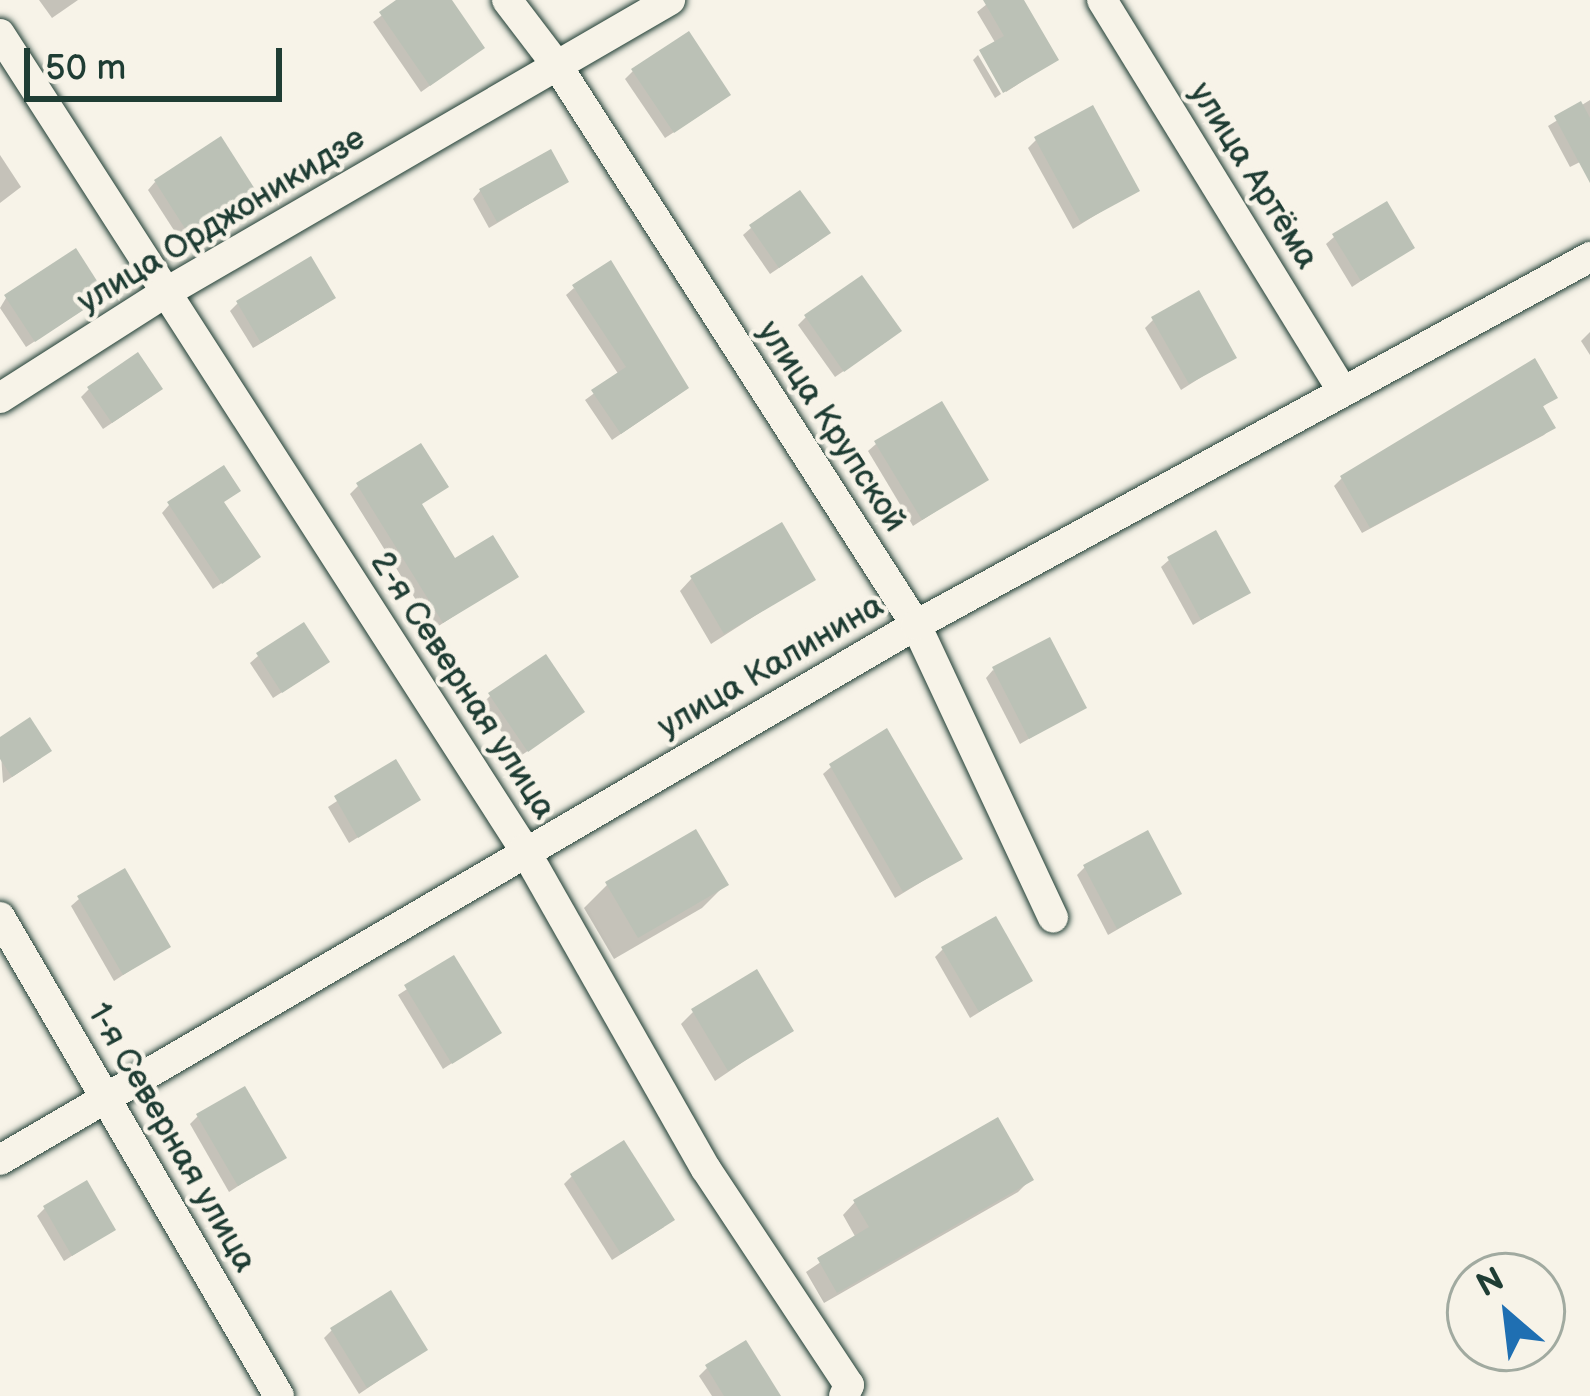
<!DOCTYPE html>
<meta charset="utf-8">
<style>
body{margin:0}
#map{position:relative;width:1590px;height:1396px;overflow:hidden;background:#f7f3e8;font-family:"Balsamiq Sans",sans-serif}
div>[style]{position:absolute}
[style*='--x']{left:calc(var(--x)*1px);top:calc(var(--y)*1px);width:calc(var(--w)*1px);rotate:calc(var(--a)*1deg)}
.shadow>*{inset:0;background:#0003}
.building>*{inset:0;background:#bbc1b6}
.roads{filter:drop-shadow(0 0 3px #1f3d34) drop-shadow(0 0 3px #1f3d34)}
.minor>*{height:30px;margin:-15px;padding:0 15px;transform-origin:15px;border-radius:15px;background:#f7f3e8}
span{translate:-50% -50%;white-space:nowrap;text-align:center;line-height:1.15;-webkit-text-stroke:9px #f7f3e8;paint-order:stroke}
.street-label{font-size:33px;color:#1f3d34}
.north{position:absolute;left:1446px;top:1252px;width:120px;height:120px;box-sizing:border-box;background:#f7f3e8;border:3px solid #a1aaa0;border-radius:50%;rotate:332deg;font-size:33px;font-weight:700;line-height:48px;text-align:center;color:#1f3d34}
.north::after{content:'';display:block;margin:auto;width:42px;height:54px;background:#1f6fb2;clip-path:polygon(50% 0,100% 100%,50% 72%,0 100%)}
.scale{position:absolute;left:24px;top:48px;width:258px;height:54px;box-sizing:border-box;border:6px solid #1f3d34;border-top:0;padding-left:15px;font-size:36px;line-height:42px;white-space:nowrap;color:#1f3d34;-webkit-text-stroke:9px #f7f3e8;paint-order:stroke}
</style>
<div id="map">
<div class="shadow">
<div style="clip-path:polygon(39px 0,78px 0,52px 18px)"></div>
<div style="clip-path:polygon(402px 0,450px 0,473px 55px,421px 92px,373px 22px)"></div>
<div style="clip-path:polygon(992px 0,1020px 0,1055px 60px,1006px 92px,983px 51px,996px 44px,977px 12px)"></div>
<div style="clip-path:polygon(978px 55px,1001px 94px,995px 98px,973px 60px)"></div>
<div style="clip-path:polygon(633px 71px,720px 102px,665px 138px,625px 79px)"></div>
<div style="clip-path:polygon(1590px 100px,1590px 157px,1570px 167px,1548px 126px)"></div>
<div style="clip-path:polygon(1036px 140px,1136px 190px,1073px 229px,1028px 148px)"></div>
<div style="clip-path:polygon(0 155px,21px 187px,0 203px)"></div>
<div style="clip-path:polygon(155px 182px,251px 207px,186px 249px,148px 190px)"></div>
<div style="clip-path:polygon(566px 182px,489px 228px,473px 199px,480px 191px)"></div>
<div style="clip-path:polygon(751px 228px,819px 241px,770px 274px,743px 235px)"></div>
<div style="clip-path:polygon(1334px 237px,1412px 247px,1352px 287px,1326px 244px)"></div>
<div style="clip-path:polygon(574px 288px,678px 395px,612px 440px,585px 400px,619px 375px,566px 295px)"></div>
<div style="clip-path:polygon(6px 298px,95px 302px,26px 347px,0 308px)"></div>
<div style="clip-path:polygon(238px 303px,324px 305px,253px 348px,230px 311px)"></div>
<div style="clip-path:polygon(806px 317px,890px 339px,835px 377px,798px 325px)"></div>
<div style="clip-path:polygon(1153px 320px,1233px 357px,1181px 390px,1145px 328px)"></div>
<div style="clip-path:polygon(1590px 332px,1590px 355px,1581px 341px)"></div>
<div style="clip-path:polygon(89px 389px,152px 396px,103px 429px,81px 397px)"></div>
<div style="clip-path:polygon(1555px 397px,1541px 408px,1552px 427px,1544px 435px,1362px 533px,1334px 486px,1342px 478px)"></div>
<div style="clip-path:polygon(876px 444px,986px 479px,913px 526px,868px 451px)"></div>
<div style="clip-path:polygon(358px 486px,419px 506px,454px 562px,515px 576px,434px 629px,350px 494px)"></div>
<div style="clip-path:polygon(222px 504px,250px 564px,213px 589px,162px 513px,169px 505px)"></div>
<div style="clip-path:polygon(1169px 560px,1247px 592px,1193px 625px,1161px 567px)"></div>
<div style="clip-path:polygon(692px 578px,812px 579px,711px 644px,680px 591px)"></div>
<div style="clip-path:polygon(258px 656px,318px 669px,273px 698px,250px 663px)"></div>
<div style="clip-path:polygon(993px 670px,1083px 707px,1020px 744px,986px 678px)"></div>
<div style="clip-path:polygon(490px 696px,574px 719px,519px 757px,482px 704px)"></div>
<div style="clip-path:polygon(0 740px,41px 758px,3px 783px)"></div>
<div style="clip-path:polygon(395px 763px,417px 800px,349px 843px,328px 807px)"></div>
<div style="clip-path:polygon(831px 767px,959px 859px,895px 898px,823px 774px)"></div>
<div style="clip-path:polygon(1085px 867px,1179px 894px,1108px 935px,1077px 875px)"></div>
<div style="clip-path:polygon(607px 885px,725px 885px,702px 908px,614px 959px,584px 908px)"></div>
<div style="clip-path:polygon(79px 899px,167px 946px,114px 981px,71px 906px)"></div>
<div style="clip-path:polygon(943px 949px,1029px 981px,970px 1018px,935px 957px)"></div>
<div style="clip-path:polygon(453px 959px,498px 1033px,443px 1069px,398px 995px)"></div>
<div style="clip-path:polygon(693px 1012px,790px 1030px,715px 1081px,681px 1024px)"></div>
<div style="clip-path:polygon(198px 1116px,283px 1157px,229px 1192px,190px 1124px)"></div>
<div style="clip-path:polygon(572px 1176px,664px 1227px,612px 1260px,564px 1184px)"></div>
<div style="clip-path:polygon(1030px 1180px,1018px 1192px,824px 1303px,806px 1272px,856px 1238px,843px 1215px,855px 1202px)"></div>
<div style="clip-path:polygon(45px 1208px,113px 1229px,64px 1261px,37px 1216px)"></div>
<div style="clip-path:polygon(332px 1330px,424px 1350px,359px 1394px,324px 1338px)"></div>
<div style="clip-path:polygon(707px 1368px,778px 1396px,712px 1396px,699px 1376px)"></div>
</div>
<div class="building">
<div style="clip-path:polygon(396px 0,452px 0,485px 48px,430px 86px,379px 12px)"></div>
<div style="clip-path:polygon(983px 0,1024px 0,1059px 60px,1003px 93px,979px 50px,1004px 36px)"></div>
<div style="clip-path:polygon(689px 31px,731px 95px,674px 133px,631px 69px)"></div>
<div style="clip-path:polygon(1581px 101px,1590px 118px,1590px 183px,1554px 116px)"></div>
<div style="clip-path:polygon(1093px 105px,1140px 191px,1081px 223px,1034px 137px)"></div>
<div style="clip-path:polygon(221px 136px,262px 200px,195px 244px,154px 180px)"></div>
<div style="clip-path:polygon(551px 149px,569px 182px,497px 222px,479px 189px)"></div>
<div style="clip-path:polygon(800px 190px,831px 233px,779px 268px,749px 225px)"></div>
<div style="clip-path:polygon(1387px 201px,1415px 248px,1361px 281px,1332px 234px)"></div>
<div style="clip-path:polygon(76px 248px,106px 295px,35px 342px,4px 295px)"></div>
<div style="clip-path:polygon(311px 256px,336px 298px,261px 343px,236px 301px)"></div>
<div style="clip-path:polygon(611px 260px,689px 388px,621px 434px,591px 390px,626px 367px,572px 285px)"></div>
<div style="clip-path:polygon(862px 275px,902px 331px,844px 372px,804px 315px)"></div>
<div style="clip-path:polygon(1199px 290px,1237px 358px,1189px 384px,1151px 317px)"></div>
<div style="clip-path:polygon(138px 352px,163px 389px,112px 423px,87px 387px)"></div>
<div style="clip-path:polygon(1535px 358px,1558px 398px,1543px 406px,1556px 428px,1370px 528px,1340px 476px)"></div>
<div style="clip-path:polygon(942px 401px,989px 480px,922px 520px,874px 441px)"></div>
<div style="clip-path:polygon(421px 443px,449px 487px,422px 504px,455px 558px,493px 535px,519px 577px,443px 623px,356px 483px)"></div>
<div style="clip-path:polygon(224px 465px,241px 491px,224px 502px,261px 557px,222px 584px,167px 502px)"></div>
<div style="clip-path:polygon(782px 522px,816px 580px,724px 634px,690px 576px)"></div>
<div style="clip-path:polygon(1216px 530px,1251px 593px,1201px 620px,1167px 557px)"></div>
<div style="clip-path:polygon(304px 622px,330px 662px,282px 693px,256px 653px)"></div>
<div style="clip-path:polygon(1050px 637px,1087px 708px,1029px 739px,992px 667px)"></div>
<div style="clip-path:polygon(546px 654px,585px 712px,528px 752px,488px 693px)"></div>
<div style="clip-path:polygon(30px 717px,52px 751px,12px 777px,0 759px,0 737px)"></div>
<div style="clip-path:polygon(887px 728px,963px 859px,903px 892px,829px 764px)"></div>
<div style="clip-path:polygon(396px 759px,421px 800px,358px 838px,334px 796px)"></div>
<div style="clip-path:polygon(696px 829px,729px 885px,638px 938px,605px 882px)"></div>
<div style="clip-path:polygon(1148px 830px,1182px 894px,1117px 929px,1083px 865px)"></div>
<div style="clip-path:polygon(125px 868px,171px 947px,123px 975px,77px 896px)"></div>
<div style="clip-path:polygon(996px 916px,1033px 981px,979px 1012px,941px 947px)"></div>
<div style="clip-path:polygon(454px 955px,502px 1033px,452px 1064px,404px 985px)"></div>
<div style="clip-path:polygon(757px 969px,794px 1031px,728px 1071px,691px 1009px)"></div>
<div style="clip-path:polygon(245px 1086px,287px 1158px,238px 1186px,196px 1114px)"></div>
<div style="clip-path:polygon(998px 1117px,1034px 1180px,837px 1293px,817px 1258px,869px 1227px,853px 1200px)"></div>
<div style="clip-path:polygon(624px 1140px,675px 1220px,621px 1254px,570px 1174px)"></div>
<div style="clip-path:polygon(87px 1180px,116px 1230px,72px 1256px,43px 1206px)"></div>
<div style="clip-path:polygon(391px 1290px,428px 1350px,367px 1388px,330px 1328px)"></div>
<div style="clip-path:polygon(746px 1340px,781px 1396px,724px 1396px,705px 1365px)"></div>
</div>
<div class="roads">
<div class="minor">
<div style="--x:507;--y:0;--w:84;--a:52.7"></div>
<div style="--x:558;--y:67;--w:663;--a:57.32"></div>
<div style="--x:916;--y:625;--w:323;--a:64.9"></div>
<div style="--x:1102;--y:0;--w:458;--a:58.4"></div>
<div style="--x:0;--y:34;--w:969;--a:57.26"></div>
<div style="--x:524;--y:849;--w:368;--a:60.4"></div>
<div style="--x:706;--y:1169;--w:259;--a:56.5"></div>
<div style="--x:849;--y:1385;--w:12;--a:114"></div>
<div style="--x:0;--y:398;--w:196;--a:-32.5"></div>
<div style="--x:165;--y:293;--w:584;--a:-30.12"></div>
<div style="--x:0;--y:917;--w:554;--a:59.78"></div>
<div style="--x:0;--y:1160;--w:1061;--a:-30.29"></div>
<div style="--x:916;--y:625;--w:768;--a:-28.63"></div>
</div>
</div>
<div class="street-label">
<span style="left:1253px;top:176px;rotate:58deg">улица Артёма</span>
<span style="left:222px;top:221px;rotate:-31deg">улица Орджоникидзе</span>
<span style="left:831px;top:427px;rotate:57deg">улица Крупской</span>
<span style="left:771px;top:667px;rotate:-30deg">улица Калинина</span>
<span style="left:462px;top:686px;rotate:57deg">2-я Северная улица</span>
<span style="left:171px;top:1138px;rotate:60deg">1-я Северная улица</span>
</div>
<div class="north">N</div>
<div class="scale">50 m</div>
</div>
